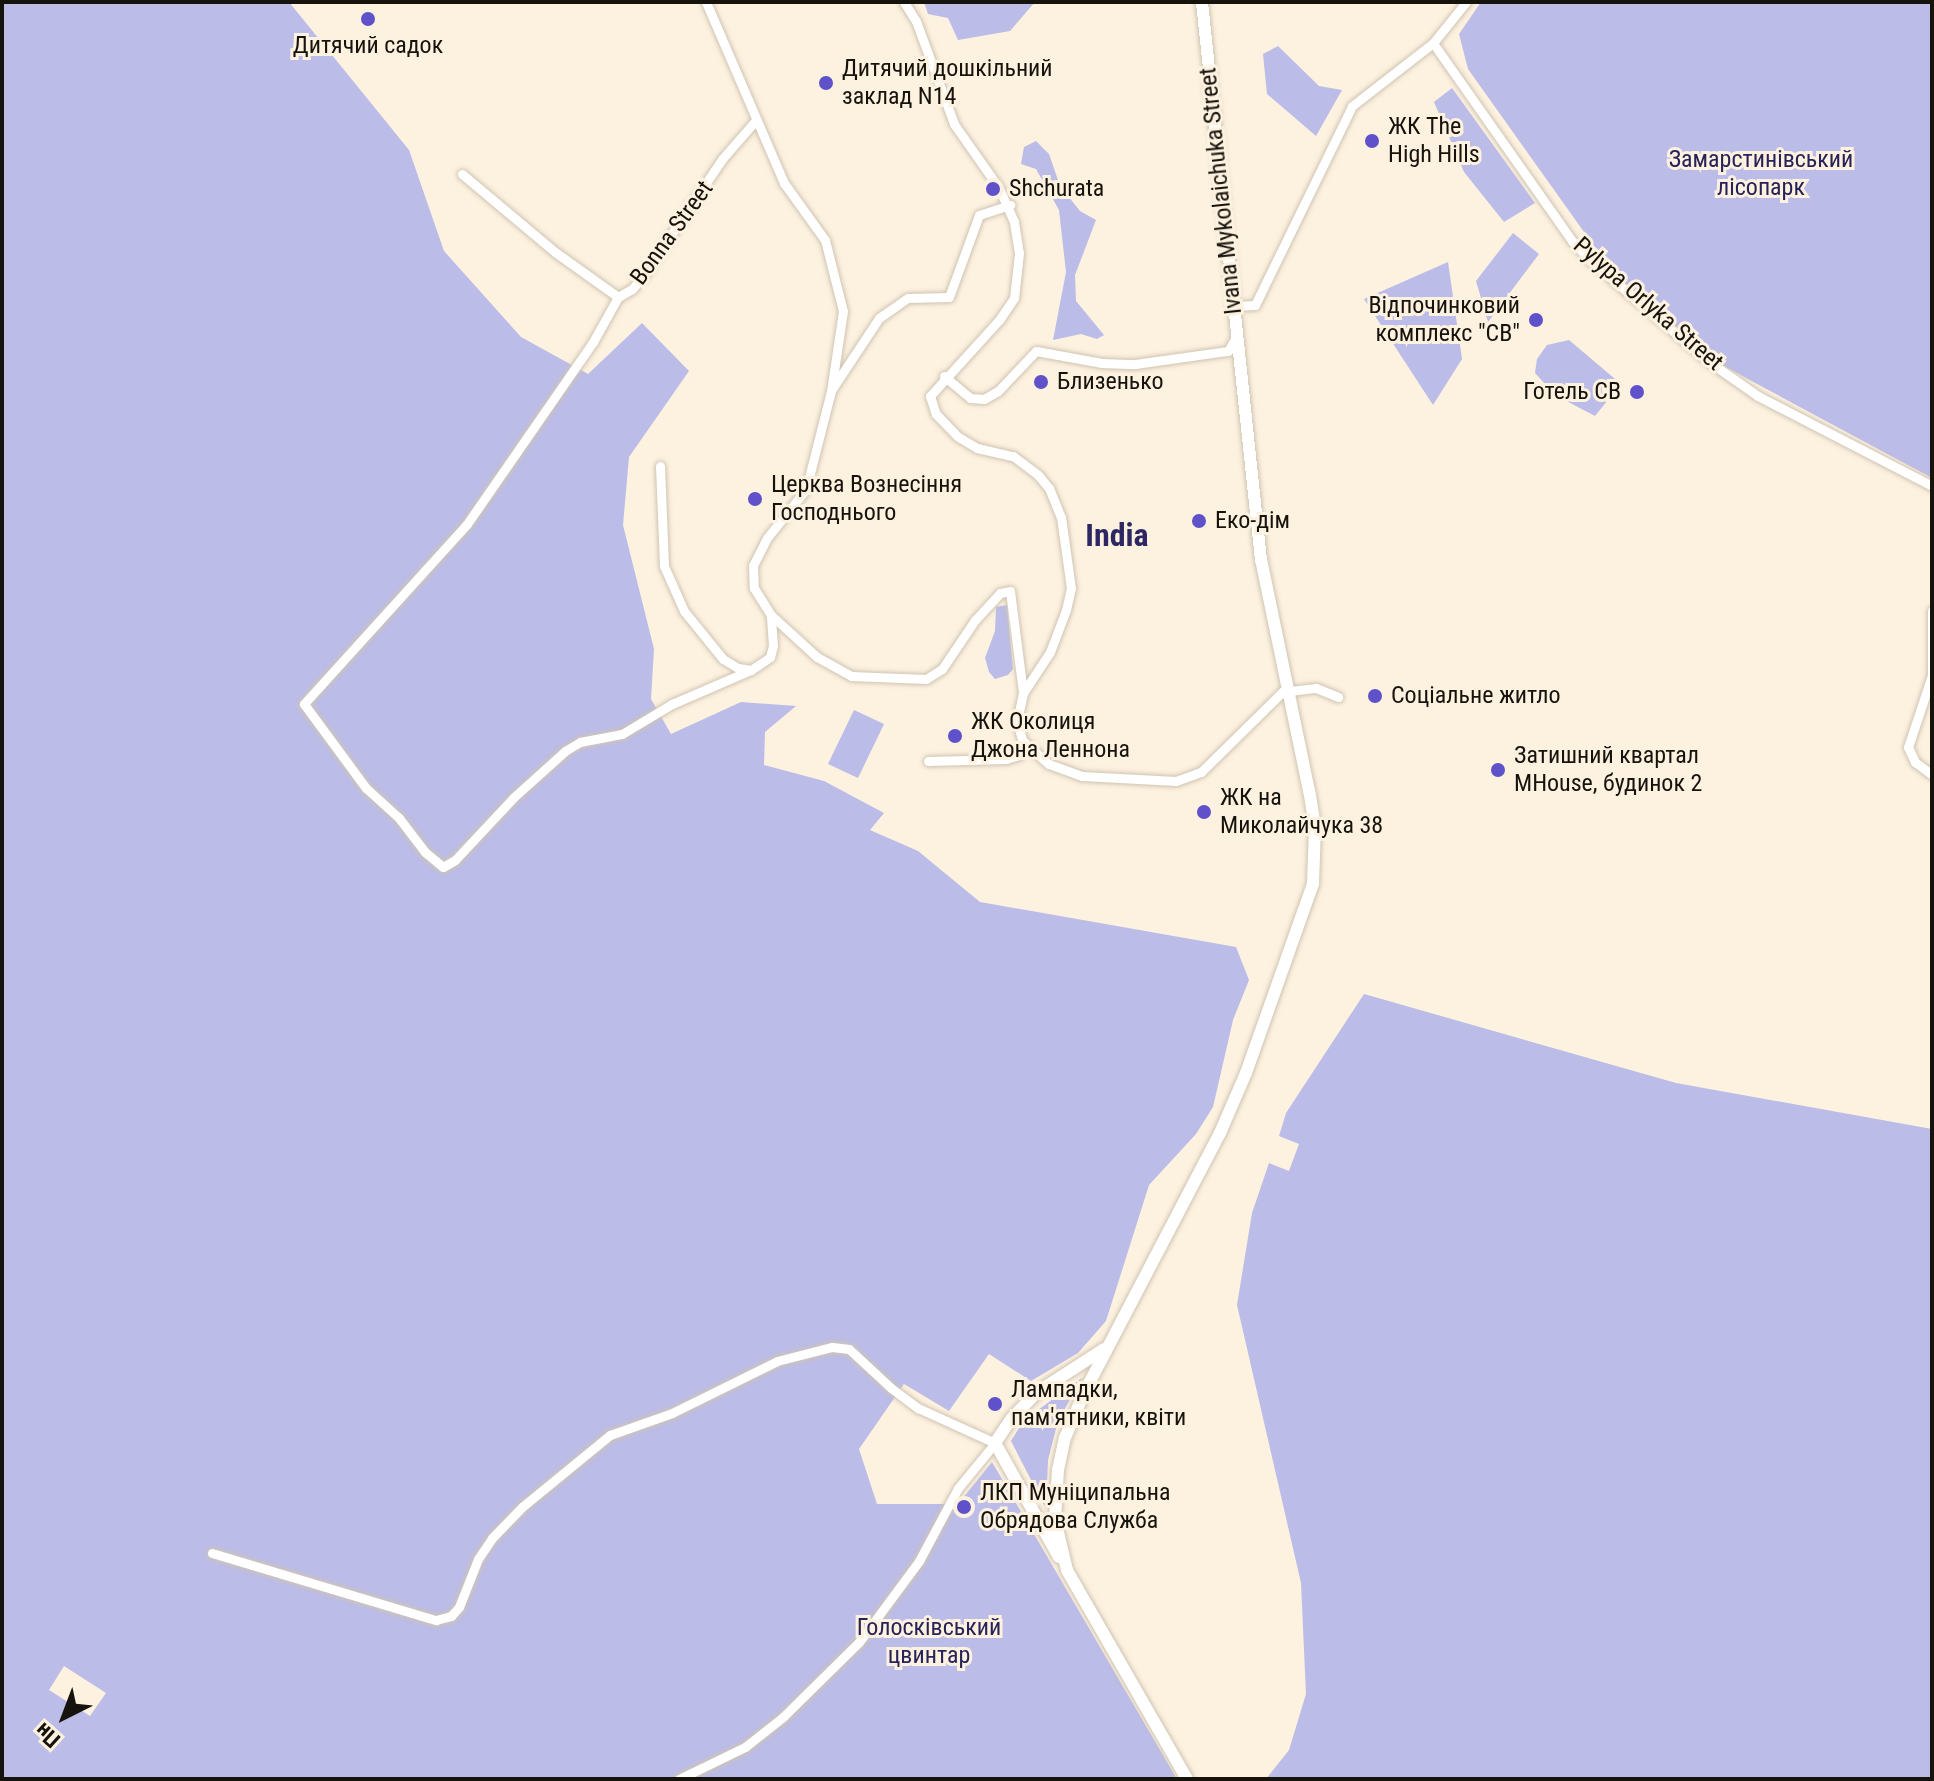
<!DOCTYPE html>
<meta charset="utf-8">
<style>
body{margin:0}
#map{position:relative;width:1934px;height:1781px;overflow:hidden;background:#fdf1df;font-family:"Roboto Condensed",sans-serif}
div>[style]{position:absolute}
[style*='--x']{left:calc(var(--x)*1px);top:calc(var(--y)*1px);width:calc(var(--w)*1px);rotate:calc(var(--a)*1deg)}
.green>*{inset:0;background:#bbbce8}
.roads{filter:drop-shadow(0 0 2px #cfc4b3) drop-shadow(0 0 2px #cfc4b3)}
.street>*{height:9px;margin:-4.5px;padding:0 4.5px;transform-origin:4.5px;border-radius:4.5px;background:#fff}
.secondary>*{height:12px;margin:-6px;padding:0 6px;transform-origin:6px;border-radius:6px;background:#fff}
.dots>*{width:22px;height:22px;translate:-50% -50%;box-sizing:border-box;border:4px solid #fdf1df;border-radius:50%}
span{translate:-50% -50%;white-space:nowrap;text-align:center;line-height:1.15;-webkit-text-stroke:6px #fdf1df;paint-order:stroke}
.poi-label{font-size:24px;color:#16120c}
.left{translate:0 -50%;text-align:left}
.right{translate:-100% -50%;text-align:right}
.park-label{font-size:24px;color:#272259}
.street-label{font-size:24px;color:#16120c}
.district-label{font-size:32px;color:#2d2863;font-weight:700}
.frame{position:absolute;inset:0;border:4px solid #16120c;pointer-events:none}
.north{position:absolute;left:24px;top:1677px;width:80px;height:80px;-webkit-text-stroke:6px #fdf1df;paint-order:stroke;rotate:222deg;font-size:22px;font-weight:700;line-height:32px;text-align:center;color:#16120c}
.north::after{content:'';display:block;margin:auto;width:28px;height:36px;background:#16120c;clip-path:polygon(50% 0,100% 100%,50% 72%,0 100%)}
</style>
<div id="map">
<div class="green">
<div style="clip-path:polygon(evenodd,2px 2px,289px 2px,409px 150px,444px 251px,521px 337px,588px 374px,642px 323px,689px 371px,629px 457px,623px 525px,654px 649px,651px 699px,671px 734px,741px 702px,796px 706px,765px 732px,764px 765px,824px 781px,884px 813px,870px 830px,918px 851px,980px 902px,1236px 947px,1249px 980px,1233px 1020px,1213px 1107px,1196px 1134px,1149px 1185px,1106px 1321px,1078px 1353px,1031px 1381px,989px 1354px,949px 1411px,904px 1384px,859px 1449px,877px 1504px,958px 1504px,992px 1462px,1177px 1779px,2px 1779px,2px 2px,64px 1666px,106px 1693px,90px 1716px,49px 1690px,64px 1666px)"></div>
<div style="clip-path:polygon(924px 2px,1035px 2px,1010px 31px,958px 40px,948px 18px,928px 14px)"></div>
<div style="clip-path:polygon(1481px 2px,1932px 2px,1932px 478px,1720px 364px,1614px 274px,1468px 69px,1459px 34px)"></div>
<div style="clip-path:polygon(1278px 46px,1319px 86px,1342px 90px,1316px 136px,1267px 94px,1263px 54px)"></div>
<div style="clip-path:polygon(1452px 88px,1535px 203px,1504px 222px,1464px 172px,1434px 102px)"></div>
<div style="clip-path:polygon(1036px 141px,1049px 154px,1060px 186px,1080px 211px,1096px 220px,1075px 275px,1076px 301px,1104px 335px,1097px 339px,1081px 334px,1053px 340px,1066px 272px,1059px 210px,1036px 169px,1021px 164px,1024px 147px)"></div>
<div style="clip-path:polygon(1513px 233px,1539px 254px,1488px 322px,1476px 281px)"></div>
<div style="clip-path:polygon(1448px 262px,1462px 359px,1433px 405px,1364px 299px)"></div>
<div style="clip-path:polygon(1569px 340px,1621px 384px,1595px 416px,1555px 395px,1535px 373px,1537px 359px,1547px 345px)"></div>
<div style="clip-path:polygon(1007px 605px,1013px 669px,1008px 675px,995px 679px,989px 672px,985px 658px,995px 631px,996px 607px)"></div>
<div style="clip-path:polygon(854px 710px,884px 724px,858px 778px,828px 764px)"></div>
<div style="clip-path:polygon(1364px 994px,1676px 1083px,1932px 1129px,1932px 1779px,1266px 1779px,1289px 1750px,1306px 1694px,1301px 1583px,1237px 1305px,1252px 1213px,1269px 1163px,1289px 1171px,1299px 1144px,1279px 1136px,1286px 1113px)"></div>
<div style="clip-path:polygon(1082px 1378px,1058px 1421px,1048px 1460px,1046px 1509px,1011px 1441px,1024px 1420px)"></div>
</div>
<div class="roads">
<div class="street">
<div style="--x:706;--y:2;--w:197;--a:66.7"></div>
<div style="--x:784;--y:183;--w:70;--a:54.3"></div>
<div style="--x:825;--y:240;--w:73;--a:75.8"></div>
<div style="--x:843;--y:311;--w:81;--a:98.5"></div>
<div style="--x:831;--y:391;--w:101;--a:104.3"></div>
<div style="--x:806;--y:489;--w:63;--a:128.5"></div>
<div style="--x:767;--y:538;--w:30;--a:117"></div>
<div style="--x:753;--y:565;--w:23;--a:88"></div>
<div style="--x:754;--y:588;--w:32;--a:58"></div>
<div style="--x:771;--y:615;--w:62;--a:42.4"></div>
<div style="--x:817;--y:657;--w:39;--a:29"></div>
<div style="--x:851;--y:676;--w:75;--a:2.3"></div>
<div style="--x:926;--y:679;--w:19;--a:-32"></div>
<div style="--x:942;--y:669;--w:59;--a:-56"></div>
<div style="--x:975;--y:620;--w:37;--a:-47"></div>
<div style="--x:1000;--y:593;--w:10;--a:-11"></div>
<div style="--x:1010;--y:591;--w:103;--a:82.7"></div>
<div style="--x:1023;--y:693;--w:29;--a:102"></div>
<div style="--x:1017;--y:721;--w:20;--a:75"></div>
<div style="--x:1022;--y:740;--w:36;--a:42"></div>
<div style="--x:1049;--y:764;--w:35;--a:20"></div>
<div style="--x:1082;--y:776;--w:94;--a:3"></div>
<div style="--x:1176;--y:781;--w:27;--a:-20"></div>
<div style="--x:1201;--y:772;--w:114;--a:-44.6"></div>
<div style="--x:1282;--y:692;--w:34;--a:-7"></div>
<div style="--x:1316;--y:688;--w:24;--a:22"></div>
<div style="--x:904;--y:2;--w:22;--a:58"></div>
<div style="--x:916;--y:21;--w:110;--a:69.7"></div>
<div style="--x:954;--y:124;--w:78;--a:54.9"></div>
<div style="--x:999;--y:188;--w:37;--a:66"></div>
<div style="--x:1014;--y:222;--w:31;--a:81"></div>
<div style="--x:1019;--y:253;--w:45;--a:96.3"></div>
<div style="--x:1014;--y:298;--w:27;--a:124"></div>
<div style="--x:999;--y:320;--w:103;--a:132.2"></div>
<div style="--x:930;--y:396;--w:19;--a:72"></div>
<div style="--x:936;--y:414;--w:30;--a:46"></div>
<div style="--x:957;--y:436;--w:23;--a:31"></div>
<div style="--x:977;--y:448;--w:37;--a:13"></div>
<div style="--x:1013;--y:456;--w:31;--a:37"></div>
<div style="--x:1038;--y:475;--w:17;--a:50"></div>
<div style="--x:1049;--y:488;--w:31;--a:68"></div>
<div style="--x:1061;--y:517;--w:72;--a:82"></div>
<div style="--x:1071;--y:588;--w:23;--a:103"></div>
<div style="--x:1066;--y:610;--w:45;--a:110.9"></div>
<div style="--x:1050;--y:652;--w:49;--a:123.4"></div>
<div style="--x:1433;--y:43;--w:242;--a:54.9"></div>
<div style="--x:1572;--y:241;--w:26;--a:47"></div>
<div style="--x:1590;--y:260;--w:155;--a:40.6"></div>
<div style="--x:1708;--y:361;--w:61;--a:35"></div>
<div style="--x:1758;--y:396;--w:196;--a:27.3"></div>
<div style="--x:462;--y:174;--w:121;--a:40"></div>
<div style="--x:555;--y:252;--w:77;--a:35.5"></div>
<div style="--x:618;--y:297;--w:16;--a:-30"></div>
<div style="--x:632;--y:289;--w:18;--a:-49"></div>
<div style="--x:644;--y:275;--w:141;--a:-56"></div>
<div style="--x:723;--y:158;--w:50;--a:-49"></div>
<div style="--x:618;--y:297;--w:51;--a:119.1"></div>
<div style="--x:593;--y:342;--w:221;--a:124.7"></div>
<div style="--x:467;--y:524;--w:243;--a:132.2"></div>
<div style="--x:304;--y:704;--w:104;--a:53.6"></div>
<div style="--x:366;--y:788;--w:45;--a:42.3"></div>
<div style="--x:399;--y:818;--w:43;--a:52.6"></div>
<div style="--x:425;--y:852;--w:23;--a:40"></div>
<div style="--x:443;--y:867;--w:14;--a:-30"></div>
<div style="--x:455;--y:860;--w:86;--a:-46.9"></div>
<div style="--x:514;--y:797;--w:69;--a:-42"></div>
<div style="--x:565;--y:751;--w:17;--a:-31"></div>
<div style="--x:580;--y:742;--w:43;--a:-10.8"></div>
<div style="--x:622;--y:734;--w:58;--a:-31"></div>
<div style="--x:672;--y:704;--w:86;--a:-23.3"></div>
<div style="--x:1235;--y:306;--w:20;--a:-3"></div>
<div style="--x:1255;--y:305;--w:221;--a:-64"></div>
<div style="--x:1352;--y:106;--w:103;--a:-37.9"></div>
<div style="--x:1433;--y:43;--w:53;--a:-51.2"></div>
<div style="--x:944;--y:376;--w:34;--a:40"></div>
<div style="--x:970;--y:398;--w:14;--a:4"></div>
<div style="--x:984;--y:399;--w:16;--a:-30"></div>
<div style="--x:998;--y:391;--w:55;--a:-46.5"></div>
<div style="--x:1036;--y:351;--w:67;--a:10.3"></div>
<div style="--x:1102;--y:363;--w:33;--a:2"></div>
<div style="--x:1135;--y:364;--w:94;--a:-8"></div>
<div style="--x:1228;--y:351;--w:14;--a:-60"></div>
<div style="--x:832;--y:389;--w:85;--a:-56.5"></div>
<div style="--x:879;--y:318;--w:35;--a:-35"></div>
<div style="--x:908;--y:298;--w:41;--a:-1.4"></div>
<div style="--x:949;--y:297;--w:87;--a:-69.9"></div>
<div style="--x:979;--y:215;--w:33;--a:-18"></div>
<div style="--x:660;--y:466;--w:100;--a:87.7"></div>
<div style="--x:664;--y:566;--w:49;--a:66"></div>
<div style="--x:684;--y:611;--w:62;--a:50.9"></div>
<div style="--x:723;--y:659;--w:17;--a:31"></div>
<div style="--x:738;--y:668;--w:13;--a:9"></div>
<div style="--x:751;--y:670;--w:23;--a:-34"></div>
<div style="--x:770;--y:657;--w:11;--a:-75"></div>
<div style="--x:773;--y:646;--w:31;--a:-94"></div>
<div style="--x:1932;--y:611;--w:63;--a:90"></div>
<div style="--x:1932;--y:675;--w:76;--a:108.4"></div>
<div style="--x:1908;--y:747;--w:17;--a:65"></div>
<div style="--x:1915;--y:762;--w:21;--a:37"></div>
<div style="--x:928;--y:761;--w:78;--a:-1.5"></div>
<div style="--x:1006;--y:759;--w:14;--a:-17"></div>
<div style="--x:1019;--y:755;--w:12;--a:-42"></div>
<div style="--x:212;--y:1553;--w:234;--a:16.7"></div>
<div style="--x:436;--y:1620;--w:16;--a:-15"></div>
<div style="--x:451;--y:1616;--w:12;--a:-48"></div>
<div style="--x:459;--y:1607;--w:52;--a:-68.4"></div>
<div style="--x:478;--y:1559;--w:25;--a:-56"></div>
<div style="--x:492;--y:1538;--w:43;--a:-45.9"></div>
<div style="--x:522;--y:1507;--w:114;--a:-39.3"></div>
<div style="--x:610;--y:1435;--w:66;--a:-19.5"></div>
<div style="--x:672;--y:1413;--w:117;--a:-26.3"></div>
<div style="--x:777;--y:1361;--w:57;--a:-14.3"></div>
<div style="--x:832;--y:1347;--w:17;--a:7"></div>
<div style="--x:849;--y:1349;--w:57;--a:42.9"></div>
<div style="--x:891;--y:1388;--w:34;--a:37"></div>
<div style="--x:918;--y:1408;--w:85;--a:24.4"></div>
<div style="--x:995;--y:1443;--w:58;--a:129.4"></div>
<div style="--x:958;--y:1488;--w:83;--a:118.1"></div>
<div style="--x:919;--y:1561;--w:101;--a:126.5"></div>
<div style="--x:859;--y:1642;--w:107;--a:135.4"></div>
<div style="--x:783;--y:1717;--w:48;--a:141.7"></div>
<div style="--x:745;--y:1747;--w:73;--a:154.1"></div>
</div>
<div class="secondary">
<div style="--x:1059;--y:1557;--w:131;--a:-119.3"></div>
<div style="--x:995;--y:1443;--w:30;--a:-56"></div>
<div style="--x:1012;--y:1418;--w:35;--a:-46"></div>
<div style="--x:1036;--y:1393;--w:81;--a:-32.9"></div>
<div style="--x:1187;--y:1779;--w:241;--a:-119.9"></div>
<div style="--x:1067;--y:1570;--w:51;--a:-103.5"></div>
<div style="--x:1055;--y:1520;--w:50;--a:-86.6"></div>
<div style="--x:1058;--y:1470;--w:33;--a:-78"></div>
<div style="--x:1065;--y:1438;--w:47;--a:-67.3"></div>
<div style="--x:1083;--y:1395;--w:296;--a:-62.4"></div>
<div style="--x:1220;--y:1133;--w:65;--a:-66.6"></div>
<div style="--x:1246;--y:1073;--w:201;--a:-70.5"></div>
<div style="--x:1313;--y:884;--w:57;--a:-88"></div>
<div style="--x:1315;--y:827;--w:36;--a:-99"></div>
<div style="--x:1309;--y:791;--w:236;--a:-101.7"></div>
<div style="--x:1261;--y:560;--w:561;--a:-96.04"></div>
</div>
</div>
<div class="dots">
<div style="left:368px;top:19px;background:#5e51c9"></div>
<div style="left:826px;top:83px;background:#5e51c9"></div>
<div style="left:1372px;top:141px;background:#5e51c9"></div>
<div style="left:993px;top:189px;background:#5e51c9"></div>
<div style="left:1536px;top:320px;background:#5e51c9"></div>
<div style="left:1041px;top:382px;background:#5e51c9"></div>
<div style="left:1637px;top:392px;background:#5e51c9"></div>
<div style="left:755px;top:499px;background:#5e51c9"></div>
<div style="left:1199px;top:521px;background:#5e51c9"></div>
<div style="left:1375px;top:696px;background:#5e51c9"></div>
<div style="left:955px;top:736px;background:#5e51c9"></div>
<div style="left:1498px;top:770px;background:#5e51c9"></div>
<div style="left:1204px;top:812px;background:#5e51c9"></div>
<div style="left:995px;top:1404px;background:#5e51c9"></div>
<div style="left:964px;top:1507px;background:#5e51c9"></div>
</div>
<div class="poi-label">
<span style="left:368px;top:46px">Дитячий садок</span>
<span class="left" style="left:842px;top:83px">Дитячий дошкільний<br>заклад N14</span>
<span class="left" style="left:1388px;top:141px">ЖК The<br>High Hills</span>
<span class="left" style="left:1009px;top:189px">Shchurata</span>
<span class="right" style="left:1520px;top:320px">Відпочинковий<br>комплекс "СВ"</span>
<span class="left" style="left:1057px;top:382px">Близенько</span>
<span class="right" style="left:1621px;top:392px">Готель СВ</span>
<span class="left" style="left:771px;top:499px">Церква Вознесіння<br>Господнього</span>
<span class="left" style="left:1215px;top:521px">Еко-дім</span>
<span class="left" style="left:1391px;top:696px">Соціальне житло</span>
<span class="left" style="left:971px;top:736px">ЖК Околиця<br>Джона Леннона</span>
<span class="left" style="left:1514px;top:770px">Затишний квартал<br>MHouse, будинок 2</span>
<span class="left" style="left:1220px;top:812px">ЖК на<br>Миколайчука 38</span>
<span class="left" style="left:1011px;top:1404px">Лампадки,<br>пам'ятники, квіти</span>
<span class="left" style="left:980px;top:1507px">ЛКП Муніципальна<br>Обрядова Служба</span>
</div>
<div class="park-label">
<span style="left:1761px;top:174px">Замарстинівський<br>лісопарк</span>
<span style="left:929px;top:1642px">Голосківський<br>цвинтар</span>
</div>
<div class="street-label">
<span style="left:1221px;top:191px;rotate:-96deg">Ivana Mykolaichuka Street</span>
<span style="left:672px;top:233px;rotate:-54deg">Bonna Street</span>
<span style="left:1648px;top:304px;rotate:41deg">Pylypa Orlyka Street</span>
</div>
<div class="district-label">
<span style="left:1117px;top:535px">India</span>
</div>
<div class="frame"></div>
<div class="north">Пн</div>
</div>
